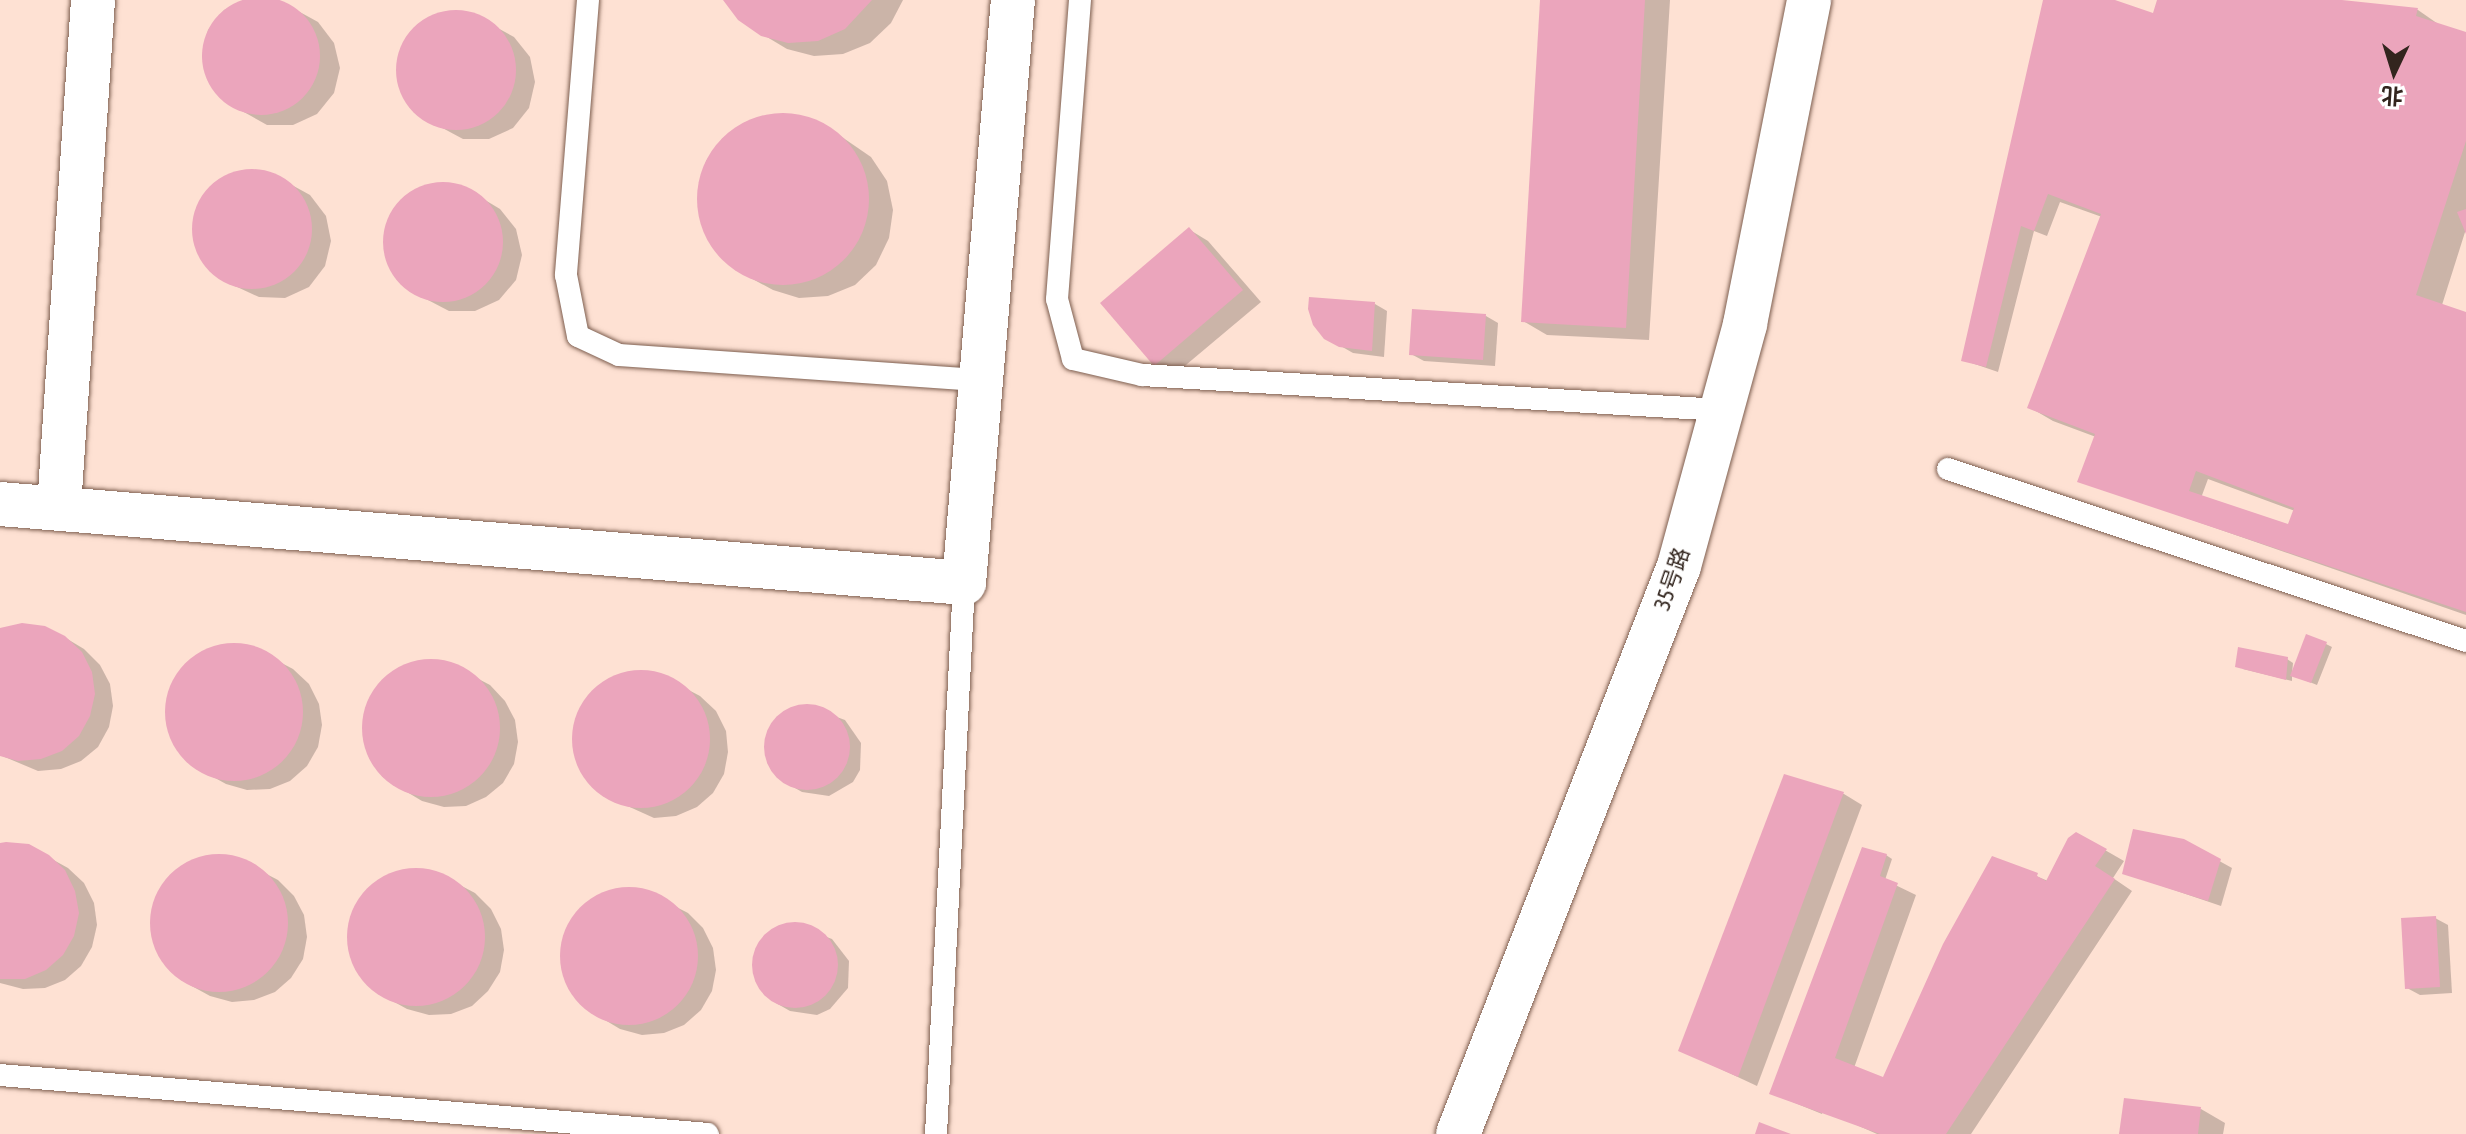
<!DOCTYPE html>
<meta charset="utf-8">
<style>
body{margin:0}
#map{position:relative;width:2466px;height:1134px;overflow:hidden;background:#fee1d3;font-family:"Asap Condensed","Noto Sans SC",sans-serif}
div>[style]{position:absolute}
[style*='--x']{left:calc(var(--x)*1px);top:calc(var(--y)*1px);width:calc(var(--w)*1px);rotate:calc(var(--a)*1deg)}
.shadow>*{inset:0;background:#0003}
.building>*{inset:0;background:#eba5bc}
.round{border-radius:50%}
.roads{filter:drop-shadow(0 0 2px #7d5e4f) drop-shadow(0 0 2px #7d5e4f)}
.service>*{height:22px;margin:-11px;padding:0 11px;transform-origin:11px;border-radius:11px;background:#fff}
.minor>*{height:44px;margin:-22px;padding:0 22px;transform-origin:22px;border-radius:22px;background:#fff}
span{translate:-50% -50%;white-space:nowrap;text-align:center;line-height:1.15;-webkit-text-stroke:8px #fff;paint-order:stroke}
.street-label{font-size:22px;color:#32251e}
.north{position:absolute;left:2354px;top:32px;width:80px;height:80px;-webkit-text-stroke:6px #fff;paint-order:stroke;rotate:184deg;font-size:22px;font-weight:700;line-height:32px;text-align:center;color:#32251e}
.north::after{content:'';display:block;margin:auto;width:28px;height:36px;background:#32251e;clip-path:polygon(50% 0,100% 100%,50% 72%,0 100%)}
</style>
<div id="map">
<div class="shadow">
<div style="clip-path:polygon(245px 0,275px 0,298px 11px,318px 22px,334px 43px,340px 68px,334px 93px,317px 114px,293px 125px,267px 125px,224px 101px,208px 81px,202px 56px,208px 30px,224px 10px)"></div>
<div style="clip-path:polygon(725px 0,903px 0,891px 23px,870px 43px,843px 54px,814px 56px,787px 49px,762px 34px)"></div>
<div style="clip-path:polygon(1542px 0,1670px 0,1649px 340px,1547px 335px,1523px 321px)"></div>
<div style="clip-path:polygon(evenodd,2045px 0,2109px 0,2155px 16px,2159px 0,2322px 0,2418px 10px,2441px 26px,2466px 34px,2466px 229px,2442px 305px,2466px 314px,2466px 615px,2080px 481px,2096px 437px,2053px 421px,2029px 407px,2102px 217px,2060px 202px,2047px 236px,2034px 231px,1998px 372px,1963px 360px,2045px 0,2208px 479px,2295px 511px,2289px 527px,2201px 498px,2208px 479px)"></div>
<div style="clip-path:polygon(444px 13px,470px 14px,494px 26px,514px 37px,530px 57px,535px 82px,529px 108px,513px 128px,489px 139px,463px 139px,420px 116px,404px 95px,398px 70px,404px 45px,420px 25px)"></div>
<div style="clip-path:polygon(770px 115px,797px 115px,823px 124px,871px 157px,887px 181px,893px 210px,889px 238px,876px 265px,855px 285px,828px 296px,799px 298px,773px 290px,747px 276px,725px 261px,708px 239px,699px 214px,699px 187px,706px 161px,722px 139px,744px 123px)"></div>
<div style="clip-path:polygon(240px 172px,266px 172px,290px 184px,310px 195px,326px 216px,331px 241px,325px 266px,309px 287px,285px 298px,259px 297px,235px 286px,216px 274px,199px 254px,194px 229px,200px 203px,217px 183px)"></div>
<div style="clip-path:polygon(430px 185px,456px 185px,480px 197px,500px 209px,516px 229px,522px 255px,516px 280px,499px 300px,475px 311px,449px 311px,426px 299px,406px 287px,390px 267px,384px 242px,390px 216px,406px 196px)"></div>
<div style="clip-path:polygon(1190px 230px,1208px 241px,1261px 302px,1174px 375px,1155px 364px)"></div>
<div style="clip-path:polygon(1375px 304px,1387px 311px,1384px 357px,1353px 353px,1325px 337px)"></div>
<div style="clip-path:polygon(1486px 316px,1498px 323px,1495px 366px,1424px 361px,1411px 354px)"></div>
<div style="clip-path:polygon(0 630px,64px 637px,84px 649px,100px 665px,110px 684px,113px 706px,109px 727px,98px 747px,81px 761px,61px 769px,38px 771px,0 755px)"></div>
<div style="clip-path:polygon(2326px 644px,2332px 647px,2317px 685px,2292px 675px,2292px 681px,2243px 669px,2287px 659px,2293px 663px,2292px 674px)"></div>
<div style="clip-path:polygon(231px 645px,253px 648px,293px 669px,309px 684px,319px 704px,322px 725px,318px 747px,307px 766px,290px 781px,270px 789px,247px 790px,226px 784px,206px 773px,187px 760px,173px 742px,167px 721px,168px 698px,176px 677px,190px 661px,210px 650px)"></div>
<div style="clip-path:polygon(428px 661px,450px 664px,490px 685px,505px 701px,515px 720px,518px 742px,514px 764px,503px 783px,486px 797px,466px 806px,444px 807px,422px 801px,402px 789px,383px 777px,370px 759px,364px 737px,364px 714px,373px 694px,387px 677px,406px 666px)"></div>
<div style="clip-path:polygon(638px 672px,660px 675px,700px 696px,716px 711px,726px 731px,728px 752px,724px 774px,713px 793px,697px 807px,676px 816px,654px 818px,612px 799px,594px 787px,580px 769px,574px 747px,575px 725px,583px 704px,597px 687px,617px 676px)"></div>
<div style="clip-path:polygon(804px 705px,845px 720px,861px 743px,860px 770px,853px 782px,829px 796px,802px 792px,788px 784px,777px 776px,766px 752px,771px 726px,779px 716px)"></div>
<div style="clip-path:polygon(1785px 776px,1844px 794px,1862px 805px,1757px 1086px,1680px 1050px)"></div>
<div style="clip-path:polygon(2077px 834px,2124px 861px,2113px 878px,2132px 891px,1971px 1134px,1877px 1134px,1823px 1110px,1822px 1114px,1778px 1096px,1886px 855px,1892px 859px,1885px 880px,1916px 895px,1854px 1068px,1884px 1079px,1993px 858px,2048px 881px)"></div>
<div style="clip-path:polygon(2183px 841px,2232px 868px,2221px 906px,2124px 873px)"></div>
<div style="clip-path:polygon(0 846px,48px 857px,68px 868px,84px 883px,94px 903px,97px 925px,92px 947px,81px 966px,65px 980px,45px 988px,23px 989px,0 983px)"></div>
<div style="clip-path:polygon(216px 856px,238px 859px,278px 880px,294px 896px,304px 915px,307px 937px,303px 959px,291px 978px,275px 992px,254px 1000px,232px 1002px,210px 996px,190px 985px,172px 972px,159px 953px,152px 932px,153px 910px,161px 889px,176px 872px,194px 860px)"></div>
<div style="clip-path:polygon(413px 870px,435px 872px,475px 893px,491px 909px,501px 929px,504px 950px,500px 972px,488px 991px,472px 1006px,451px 1014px,429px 1015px,407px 1009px,387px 998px,369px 985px,356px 967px,349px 945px,350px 923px,358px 902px,373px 886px,392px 874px)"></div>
<div style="clip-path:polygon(626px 889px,647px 892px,688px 913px,703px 928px,713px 948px,716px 970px,712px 991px,701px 1010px,684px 1025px,664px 1033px,642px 1035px,620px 1029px,600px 1017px,581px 1004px,568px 986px,562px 964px,562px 942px,571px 921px,585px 904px,604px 893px)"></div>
<div style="clip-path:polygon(2435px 918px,2448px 925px,2452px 993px,2420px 995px,2407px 988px)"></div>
<div style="clip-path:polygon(792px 924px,832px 939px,849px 961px,848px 988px,830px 1009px,817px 1015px,790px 1011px,776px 1003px,765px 995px,753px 971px,758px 945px,767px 934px)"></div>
<div style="clip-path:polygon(2201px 1109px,2225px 1123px,2223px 1134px,2121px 1134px)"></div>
</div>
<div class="building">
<div class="round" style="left:202px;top:-3px;width:118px;height:118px"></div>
<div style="clip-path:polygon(723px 0,872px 0,845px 29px,818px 41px,788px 43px,761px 36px,738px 20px)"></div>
<div style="clip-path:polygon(1540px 0,1645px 0,1626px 328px,1521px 322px)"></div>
<div style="clip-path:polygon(evenodd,2043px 0,2115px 0,2153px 13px,2157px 0,2342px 0,2418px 8px,2416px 16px,2466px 32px,2466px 141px,2416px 295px,2466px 312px,2466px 612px,2077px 482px,2095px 434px,2027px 408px,2101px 214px,2048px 194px,2034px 231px,2021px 226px,1986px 367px,1961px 361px,2043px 0,2196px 471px,2294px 508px,2288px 524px,2189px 491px,2196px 471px)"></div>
<div class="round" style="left:396px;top:10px;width:120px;height:120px"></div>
<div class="round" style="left:697px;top:113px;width:172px;height:172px"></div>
<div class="round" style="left:192px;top:169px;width:120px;height:120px"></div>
<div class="round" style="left:383px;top:182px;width:120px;height:120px"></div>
<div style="clip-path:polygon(2466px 209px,2466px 234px,2457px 212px)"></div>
<div style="clip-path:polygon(1189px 227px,1243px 290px,1154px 366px,1100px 303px)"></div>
<div style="clip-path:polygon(1309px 297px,1375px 302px,1372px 351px,1339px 347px,1324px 339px,1313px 325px,1308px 309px)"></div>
<div style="clip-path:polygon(1412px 309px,1486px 314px,1483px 360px,1409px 355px)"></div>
<div style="clip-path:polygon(22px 623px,45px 626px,65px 636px,82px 652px,92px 672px,95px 694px,90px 716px,79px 736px,62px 751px,41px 759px,18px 761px,0 756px,0 628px)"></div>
<div style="clip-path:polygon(2306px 634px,2327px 642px,2311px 683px,2290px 676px)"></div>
<div class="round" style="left:165px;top:643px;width:138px;height:138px"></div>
<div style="clip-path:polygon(2238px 647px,2288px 657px,2286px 680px,2235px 667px)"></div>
<div class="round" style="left:362px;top:659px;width:138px;height:138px"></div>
<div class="round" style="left:572px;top:670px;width:138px;height:138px"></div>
<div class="round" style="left:764px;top:704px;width:86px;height:86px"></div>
<div style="clip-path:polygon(1784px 774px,1844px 792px,1738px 1077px,1678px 1051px)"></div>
<div style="clip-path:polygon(2133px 829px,2184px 839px,2221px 859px,2208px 901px,2122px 874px)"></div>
<div style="clip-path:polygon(2076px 832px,2107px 849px,2095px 866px,2115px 879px,1946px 1134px,1880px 1134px,1769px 1094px,1862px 847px,1887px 854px,1880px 876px,1898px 883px,1835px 1058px,1883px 1077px,1943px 944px,1992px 856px,2038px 873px,2037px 876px,2046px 881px,2068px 838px)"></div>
<div style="clip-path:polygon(6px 842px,29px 844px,49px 855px,65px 870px,75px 891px,79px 913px,74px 936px,63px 955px,46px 970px,25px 979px,0 979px,0 843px)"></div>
<div class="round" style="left:150px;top:854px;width:138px;height:138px"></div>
<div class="round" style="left:347px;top:868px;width:138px;height:138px"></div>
<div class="round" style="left:560px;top:887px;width:138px;height:138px"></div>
<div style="clip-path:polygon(2436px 916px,2440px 987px,2405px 989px,2401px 918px)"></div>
<div class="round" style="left:752px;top:922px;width:86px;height:86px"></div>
<div style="clip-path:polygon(2124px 1098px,2201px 1107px,2198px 1134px,2119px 1134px)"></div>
<div style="clip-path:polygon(1759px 1122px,1791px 1134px,1755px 1134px)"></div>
</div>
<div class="roads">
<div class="service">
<div style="--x:588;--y:0;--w:276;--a:94.6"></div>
<div style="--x:566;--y:275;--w:62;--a:78.9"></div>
<div style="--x:578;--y:336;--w:45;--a:24.9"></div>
<div style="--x:619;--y:355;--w:363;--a:4"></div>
<div style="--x:1080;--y:0;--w:300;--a:94.4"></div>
<div style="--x:1057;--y:299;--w:62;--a:75.1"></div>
<div style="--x:1073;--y:359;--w:71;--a:13.1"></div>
<div style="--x:1142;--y:375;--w:580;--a:3.46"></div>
<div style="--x:1948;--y:469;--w:546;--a:18.37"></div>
<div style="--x:0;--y:1075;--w:710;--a:4.76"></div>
<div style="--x:936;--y:1134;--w:552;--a:-87.09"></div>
</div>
<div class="minor">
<div style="--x:0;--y:504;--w:967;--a:4.68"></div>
<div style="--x:964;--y:583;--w:585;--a:-85.2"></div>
<div style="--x:59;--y:507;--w:508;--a:-86.16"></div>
<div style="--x:1458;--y:1134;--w:609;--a:-68.74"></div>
<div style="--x:1679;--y:566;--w:251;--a:-74.7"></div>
<div style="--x:1745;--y:324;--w:330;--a:-78.8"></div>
</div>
</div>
<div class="street-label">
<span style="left:1672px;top:579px;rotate:-71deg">35号路</span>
</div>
<div class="north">北</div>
</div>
